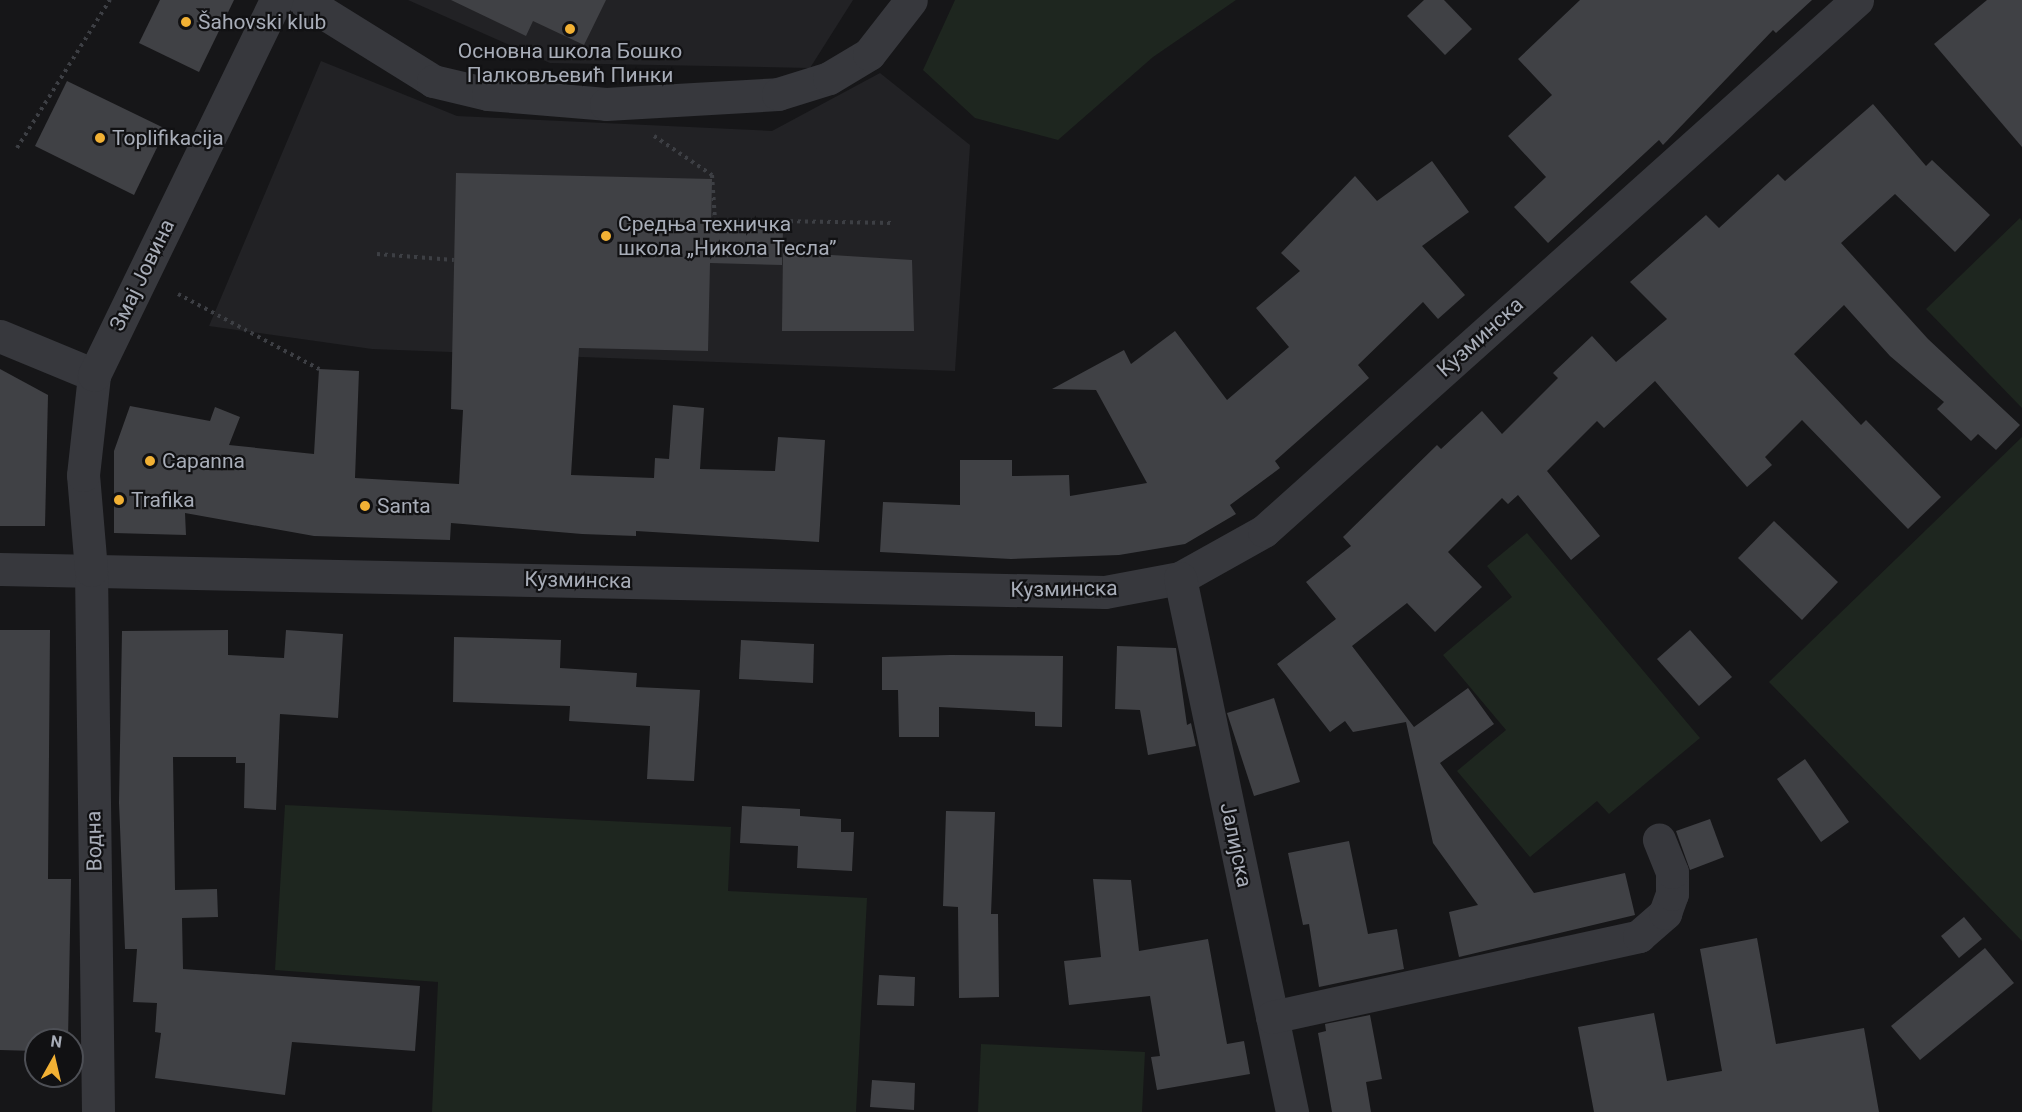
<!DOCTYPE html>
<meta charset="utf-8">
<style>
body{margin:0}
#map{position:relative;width:2022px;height:1112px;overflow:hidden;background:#161618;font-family:Roboto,sans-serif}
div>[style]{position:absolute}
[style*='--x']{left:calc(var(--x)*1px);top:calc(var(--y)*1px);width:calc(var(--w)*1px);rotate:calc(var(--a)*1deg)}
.built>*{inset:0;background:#222225}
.green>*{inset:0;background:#1e261f}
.building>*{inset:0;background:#404145}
.path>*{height:4px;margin-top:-2px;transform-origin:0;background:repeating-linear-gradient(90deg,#3d3f44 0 3px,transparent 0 7.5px)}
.minor>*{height:33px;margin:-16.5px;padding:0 16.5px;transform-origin:16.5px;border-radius:16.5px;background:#37383d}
.dots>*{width:16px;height:16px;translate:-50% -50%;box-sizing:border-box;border:3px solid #111113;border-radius:50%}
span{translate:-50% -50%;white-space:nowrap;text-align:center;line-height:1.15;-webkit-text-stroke:4.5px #111113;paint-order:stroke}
.poi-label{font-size:21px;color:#a8adb8}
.left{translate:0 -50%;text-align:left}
.street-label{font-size:21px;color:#a8adb8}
.north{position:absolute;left:24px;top:1028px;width:60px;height:60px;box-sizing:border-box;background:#111113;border:2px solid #4d4f55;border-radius:50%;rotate:8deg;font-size:16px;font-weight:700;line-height:24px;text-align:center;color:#a8adb8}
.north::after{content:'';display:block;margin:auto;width:21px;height:27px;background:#f2b134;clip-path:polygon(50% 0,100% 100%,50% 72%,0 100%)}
</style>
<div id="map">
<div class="built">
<div style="clip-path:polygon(408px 0,853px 0,810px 68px,550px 63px)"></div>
<div style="clip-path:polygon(321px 61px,457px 116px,772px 131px,880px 73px,970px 145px,955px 371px,372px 349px,209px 326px)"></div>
</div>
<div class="green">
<div style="clip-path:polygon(955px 0,1236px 0,1153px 57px,1058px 140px,975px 118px,923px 70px)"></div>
<div style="clip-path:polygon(2020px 218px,2022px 221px,2022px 408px,1926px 309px)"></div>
<div style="clip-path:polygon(2022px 437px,2022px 941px,1769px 682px)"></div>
<div style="clip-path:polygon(1527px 533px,1700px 738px,1609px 814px,1597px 801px,1530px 857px,1457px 771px,1506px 730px,1443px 655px,1512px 597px,1487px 566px)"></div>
<div style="clip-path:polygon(285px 805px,731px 827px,728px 891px,867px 898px,856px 1112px,432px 1112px,438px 982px,275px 970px)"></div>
<div style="clip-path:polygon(981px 1044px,1145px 1052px,1142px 1112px,978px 1112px)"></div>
</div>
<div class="building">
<div style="clip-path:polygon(160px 0,234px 0,199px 72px,139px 43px)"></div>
<div style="clip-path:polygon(451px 0,606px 0,584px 45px,533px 21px,526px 36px)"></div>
<div style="clip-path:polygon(1424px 0,1444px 0,1472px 29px,1445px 55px,1407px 16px)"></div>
<div style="clip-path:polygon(1580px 0,1812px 0,1776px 33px,1773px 30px,1663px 145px,1659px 140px,1548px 243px,1514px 207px,1546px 177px,1508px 136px,1552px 95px,1518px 59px)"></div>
<div style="clip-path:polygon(1987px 0,2022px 0,2022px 147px,1934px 44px)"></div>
<div style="clip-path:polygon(67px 81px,166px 129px,134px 195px,35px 146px)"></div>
<div style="clip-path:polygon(1873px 104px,1926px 166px,1932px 160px,1990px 215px,1955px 252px,1895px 194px,1841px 243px,1928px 339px,2020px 425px,1996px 450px,1978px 434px,1971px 441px,1937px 409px,1944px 402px,1890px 356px,1844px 305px,1794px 354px,1861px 425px,1866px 420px,1941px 497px,1908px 529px,1802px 420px,1765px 457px,1772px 465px,1747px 487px,1655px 381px,1604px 428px,1597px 421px,1547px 471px,1600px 536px,1571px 560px,1518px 495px,1508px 504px,1502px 498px,1448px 552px,1482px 587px,1435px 632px,1407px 603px,1352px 646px,1414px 727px,1468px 688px,1494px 724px,1440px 763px,1534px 893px,1625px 873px,1635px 915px,1459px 957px,1449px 912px,1478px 905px,1433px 843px,1406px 722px,1353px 732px,1345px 721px,1330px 732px,1277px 664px,1336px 619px,1306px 582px,1351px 546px,1343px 537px,1437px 445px,1441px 449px,1482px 411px,1502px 434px,1558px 378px,1553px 373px,1592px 336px,1616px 362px,1667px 319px,1630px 282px,1706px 215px,1719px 228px,1778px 174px,1785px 181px)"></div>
<div style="clip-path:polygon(1432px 161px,1469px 212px,1422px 246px,1465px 295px,1438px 319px,1423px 302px,1358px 365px,1369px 378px,1275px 461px,1280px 468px,1230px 505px,1236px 514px,1185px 544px,1119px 555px,1011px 559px,880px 552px,883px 502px,960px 505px,960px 460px,1012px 460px,1012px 476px,1069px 475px,1070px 496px,1147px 483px,1096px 390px,1052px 389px,1124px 350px,1131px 364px,1175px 331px,1227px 400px,1289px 347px,1256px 308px,1300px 271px,1281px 253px,1355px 176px,1377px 201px)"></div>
<div style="clip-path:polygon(456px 173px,712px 179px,711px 228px,783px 229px,782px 265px,710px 263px,708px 351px,579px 348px,571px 475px,654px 478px,655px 458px,669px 459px,673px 405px,704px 408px,700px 469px,775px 471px,778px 437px,825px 440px,819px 542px,636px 531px,636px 536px,582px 534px,451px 523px,450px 540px,314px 536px,185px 513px,186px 535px,114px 533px,114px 451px,130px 406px,210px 421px,215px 407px,240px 417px,229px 445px,314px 454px,319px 369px,359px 371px,355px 478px,459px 484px,463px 410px,451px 409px)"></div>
<div style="clip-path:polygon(783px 252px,912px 260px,914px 331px,782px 331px)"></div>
<div style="clip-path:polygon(0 369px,48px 395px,45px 526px,0 526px)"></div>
<div style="clip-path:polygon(1774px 521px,1838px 582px,1802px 620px,1738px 558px)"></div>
<div style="clip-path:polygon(0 630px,50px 630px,48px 879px,71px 879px,68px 1040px,36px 1040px,36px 1051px,0 1050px)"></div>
<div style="clip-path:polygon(228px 630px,228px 655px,284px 658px,286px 630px,343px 634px,338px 718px,280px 714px,276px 810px,244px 808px,245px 763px,236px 763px,236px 757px,173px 757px,175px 890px,217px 889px,218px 917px,182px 918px,183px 969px,420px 986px,415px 1051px,292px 1042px,285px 1095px,155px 1078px,161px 1033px,155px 1032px,157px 1003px,133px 1002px,137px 949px,125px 949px,119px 803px,122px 631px)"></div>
<div style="clip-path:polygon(1690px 630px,1732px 677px,1699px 706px,1657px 659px)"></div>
<div style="clip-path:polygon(454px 637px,561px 640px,560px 668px,637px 673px,636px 687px,700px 690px,694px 781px,647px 779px,650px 726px,569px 721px,570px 706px,453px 702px)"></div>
<div style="clip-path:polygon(741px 640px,814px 644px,813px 683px,739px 679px)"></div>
<div style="clip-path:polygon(1117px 646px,1176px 648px,1187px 725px,1191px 723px,1196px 746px,1148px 755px,1140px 710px,1115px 709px)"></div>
<div style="clip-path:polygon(950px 655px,1063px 656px,1062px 727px,1035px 726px,1035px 712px,939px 707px,939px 737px,899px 737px,898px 690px,882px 690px,882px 657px)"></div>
<div style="clip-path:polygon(1274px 698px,1300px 782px,1254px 796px,1227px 713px)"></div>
<div style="clip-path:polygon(1805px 759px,1849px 822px,1821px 842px,1777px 779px)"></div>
<div style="clip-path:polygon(742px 806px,800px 809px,800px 816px,841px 819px,841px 832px,854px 832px,852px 871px,797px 868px,798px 846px,740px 843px)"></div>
<div style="clip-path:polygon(946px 811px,995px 812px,991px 914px,998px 914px,999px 997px,959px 998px,958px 907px,943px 906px)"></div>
<div style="clip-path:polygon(1710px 819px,1724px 857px,1690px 870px,1676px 831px)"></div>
<div style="clip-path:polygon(1349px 841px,1368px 934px,1397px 929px,1404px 969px,1319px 987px,1309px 924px,1303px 925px,1288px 853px)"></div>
<div style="clip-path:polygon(1093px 879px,1131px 880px,1139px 951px,1208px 939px,1227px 1044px,1244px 1041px,1250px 1074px,1157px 1090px,1151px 1057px,1160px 1056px,1150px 996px,1069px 1005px,1064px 961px,1101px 957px)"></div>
<div style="clip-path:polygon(1964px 917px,1982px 939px,1959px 958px,1941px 936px)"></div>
<div style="clip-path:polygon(1757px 938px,1776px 1044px,1864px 1028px,1879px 1112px,1594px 1112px,1578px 1027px,1654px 1013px,1667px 1081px,1722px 1071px,1700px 949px)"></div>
<div style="clip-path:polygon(1985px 948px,2014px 983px,1920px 1060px,1891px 1026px)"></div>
<div style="clip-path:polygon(879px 975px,915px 977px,914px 1006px,877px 1005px)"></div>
<div style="clip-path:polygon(1370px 1015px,1382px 1079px,1366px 1082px,1371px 1112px,1332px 1112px,1318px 1033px,1326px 1031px,1325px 1024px)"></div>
<div style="clip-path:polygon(872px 1080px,915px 1083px,914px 1110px,870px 1107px)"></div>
</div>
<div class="path">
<div style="--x:654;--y:136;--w:70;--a:33.9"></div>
<div style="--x:712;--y:175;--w:45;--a:86.2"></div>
<div style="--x:715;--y:220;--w:178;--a:1"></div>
<div style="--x:17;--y:148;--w:175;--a:-57.9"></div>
<div style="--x:377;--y:254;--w:77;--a:4.5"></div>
<div style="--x:178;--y:294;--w:160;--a:28"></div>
</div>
<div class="minor">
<div style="--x:303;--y:0;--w:153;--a:31.9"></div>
<div style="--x:433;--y:81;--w:57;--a:13.3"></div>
<div style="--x:488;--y:94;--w:118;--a:4.8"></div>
<div style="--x:606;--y:104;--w:172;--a:-3.3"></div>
<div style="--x:778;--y:94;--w:53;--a:-17.4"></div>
<div style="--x:829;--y:78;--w:47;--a:-31"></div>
<div style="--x:869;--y:54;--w:68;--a:-52.1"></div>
<div style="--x:0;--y:336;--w:102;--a:22.5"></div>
<div style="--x:0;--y:569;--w:1105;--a:1.19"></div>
<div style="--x:1105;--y:592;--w:76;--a:-10.6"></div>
<div style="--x:1180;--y:578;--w:96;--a:-29.2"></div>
<div style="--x:1264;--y:531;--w:796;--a:-41.84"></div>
<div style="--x:1180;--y:578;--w:546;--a:78.15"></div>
<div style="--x:1272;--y:1017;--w:376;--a:-12.4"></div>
<div style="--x:1639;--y:936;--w:35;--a:-41"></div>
<div style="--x:1665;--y:913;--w:20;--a:-70"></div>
<div style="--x:1672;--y:894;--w:22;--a:-90"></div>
<div style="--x:1672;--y:872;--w:35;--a:-112"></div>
<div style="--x:98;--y:1112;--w:542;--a:-90.74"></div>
<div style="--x:91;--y:570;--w:95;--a:-94.8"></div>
<div style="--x:83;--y:475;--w:101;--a:-83.7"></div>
<div style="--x:94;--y:375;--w:417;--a:-64.1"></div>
</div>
<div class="dots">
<div style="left:186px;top:22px;background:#f2b134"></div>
<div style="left:570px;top:29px;background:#f2b134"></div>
<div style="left:100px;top:138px;background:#f2b134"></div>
<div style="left:606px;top:236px;background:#f2b134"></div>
<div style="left:150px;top:461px;background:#f2b134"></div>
<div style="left:119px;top:500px;background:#f2b134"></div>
<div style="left:365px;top:506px;background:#f2b134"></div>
</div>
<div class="poi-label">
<span class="left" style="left:198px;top:22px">Šahovski klub</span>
<span style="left:570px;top:63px">Основна школа Бошко<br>Палковљевић Пинки</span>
<span class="left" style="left:112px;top:138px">Toplifikacija</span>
<span class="left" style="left:618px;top:236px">Средња техничка<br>школа „Никола Тесла”</span>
<span class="left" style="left:162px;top:461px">Capanna</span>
<span class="left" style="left:131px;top:500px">Trafika</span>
<span class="left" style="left:377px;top:506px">Santa</span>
</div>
<div class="street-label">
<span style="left:142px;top:275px;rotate:-64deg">Змај Јовина</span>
<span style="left:1480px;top:337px;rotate:-42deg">Кузминска</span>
<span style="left:578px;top:580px;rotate:1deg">Кузминска</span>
<span style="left:1064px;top:589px;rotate:-1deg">Кузминска</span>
<span style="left:94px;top:841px;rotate:-91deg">Водна</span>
<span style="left:1236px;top:845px;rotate:78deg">Јалијска</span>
</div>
<div class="north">N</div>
</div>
